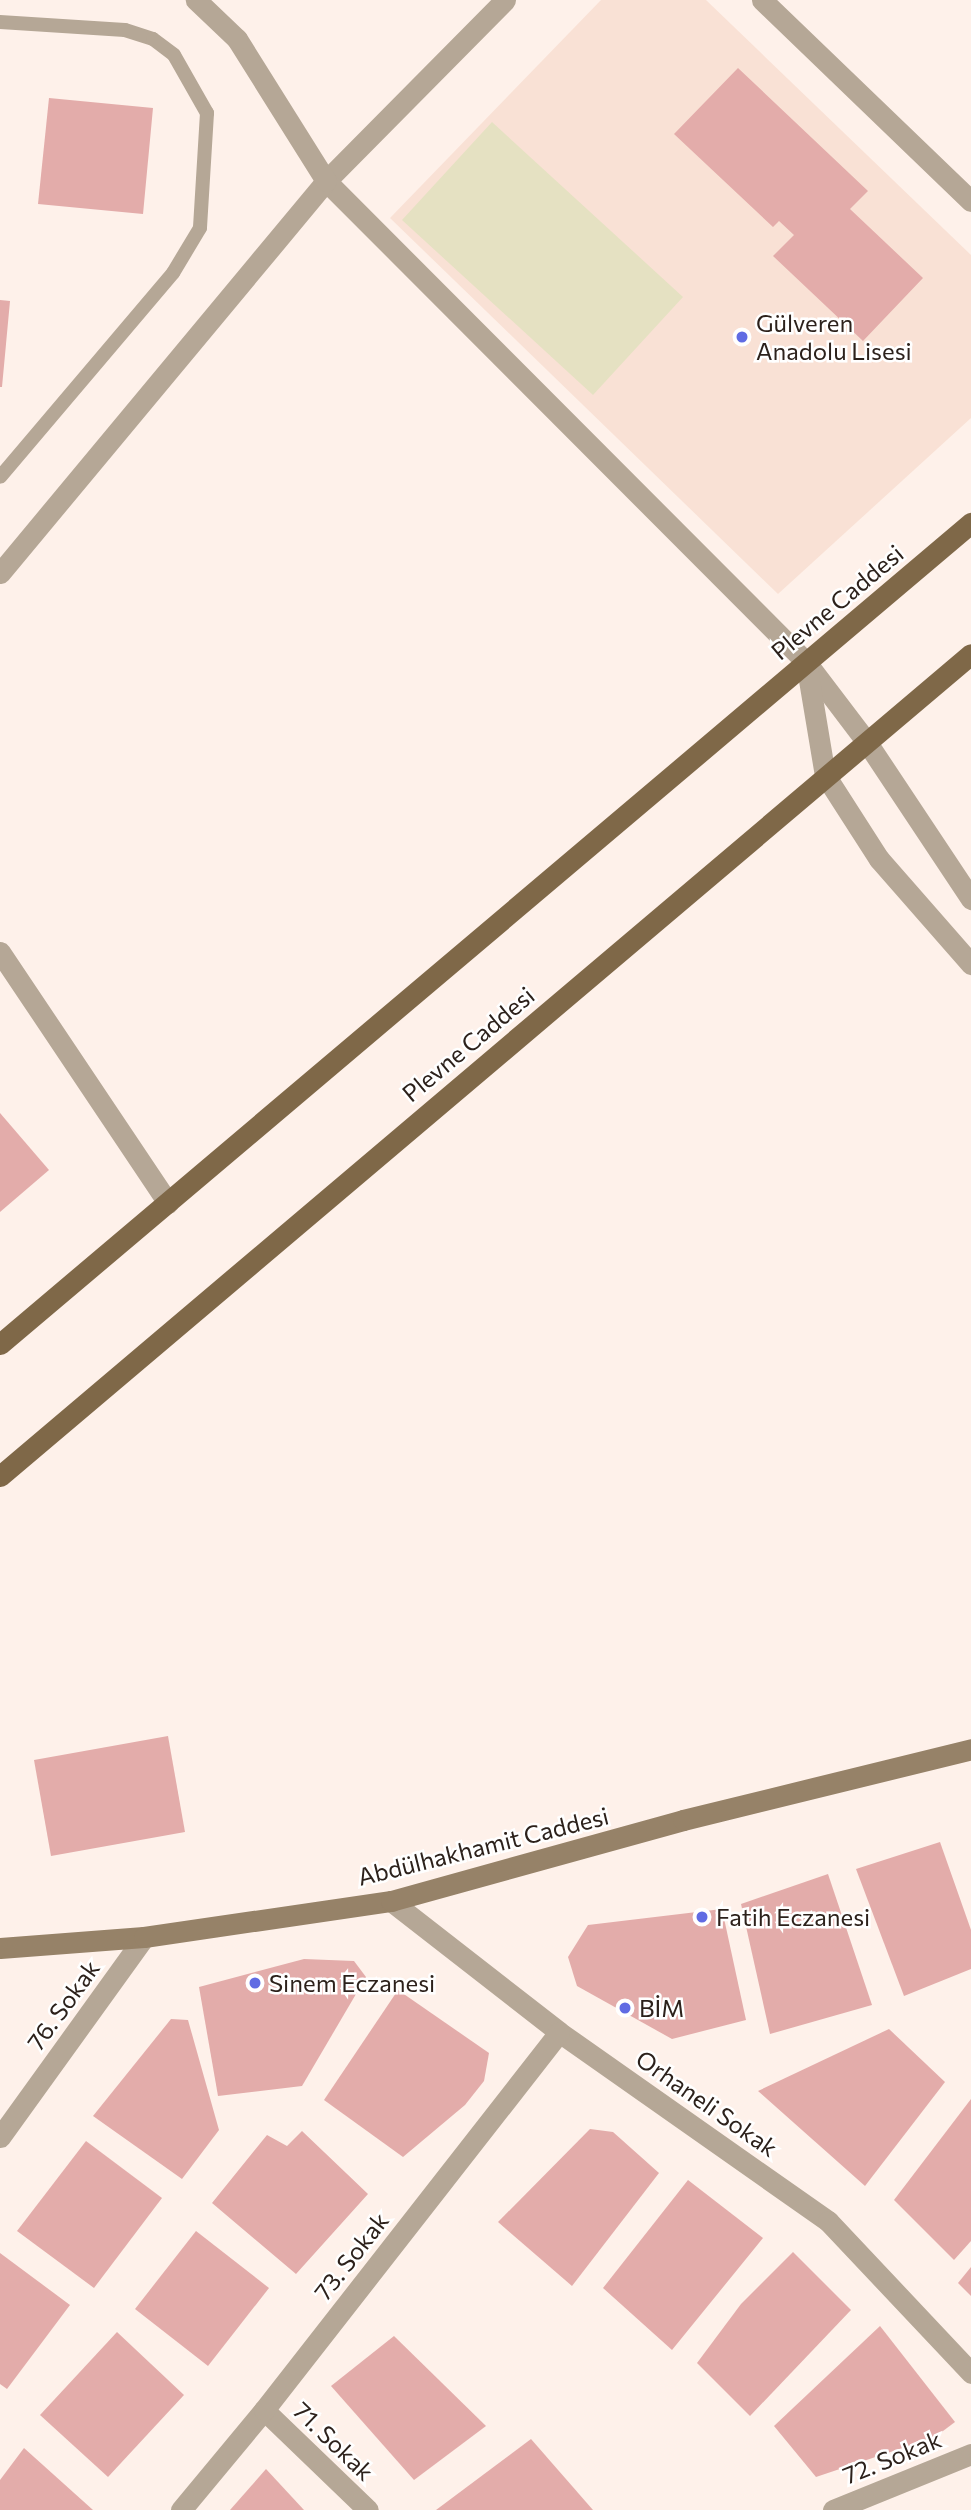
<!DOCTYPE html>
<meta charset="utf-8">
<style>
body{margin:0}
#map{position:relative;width:971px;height:2510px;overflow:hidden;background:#fef1ea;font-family:Commissioner,sans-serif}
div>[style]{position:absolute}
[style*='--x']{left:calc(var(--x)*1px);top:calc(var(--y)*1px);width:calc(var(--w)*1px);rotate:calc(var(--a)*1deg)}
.built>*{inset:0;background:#f9e1d5}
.green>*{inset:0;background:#e5e1c2}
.building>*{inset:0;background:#e3acaa}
.lane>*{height:14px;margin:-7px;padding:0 7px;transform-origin:7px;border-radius:7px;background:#b5a796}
.street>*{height:21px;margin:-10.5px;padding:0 10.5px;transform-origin:10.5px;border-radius:10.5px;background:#b5a796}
.secondary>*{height:21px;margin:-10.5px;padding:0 10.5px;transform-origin:10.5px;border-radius:10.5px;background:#968268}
.primary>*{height:21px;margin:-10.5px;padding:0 10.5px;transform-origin:10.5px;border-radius:10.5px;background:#7f6848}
.dots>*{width:19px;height:19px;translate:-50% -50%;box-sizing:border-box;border:4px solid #fff;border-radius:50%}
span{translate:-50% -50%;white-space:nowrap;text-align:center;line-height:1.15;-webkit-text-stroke:5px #fff;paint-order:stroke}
.poi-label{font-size:24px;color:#2c211b}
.left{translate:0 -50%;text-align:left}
.street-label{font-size:24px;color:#2c211b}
</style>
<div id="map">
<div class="built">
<div style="clip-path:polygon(601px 0,706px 0,971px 255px,971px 418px,778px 594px,390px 218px)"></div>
</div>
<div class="green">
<div style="clip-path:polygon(492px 122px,683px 297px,593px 395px,402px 220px)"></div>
</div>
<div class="building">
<div style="clip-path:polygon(738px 68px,868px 191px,850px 209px,923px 278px,863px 341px,773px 256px,794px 235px,779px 221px,773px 227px,674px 134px)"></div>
<div style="clip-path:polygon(49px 98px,153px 108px,143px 214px,38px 204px)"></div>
<div style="clip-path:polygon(0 300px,10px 301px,2px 387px,0 387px)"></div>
<div style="clip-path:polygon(0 1113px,49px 1170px,0 1212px)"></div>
<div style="clip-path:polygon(168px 1736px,185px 1832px,51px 1856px,34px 1760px)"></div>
<div style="clip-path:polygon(940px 1842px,971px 1930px,971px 1969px,904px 1996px,856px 1869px)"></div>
<div style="clip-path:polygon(828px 1874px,872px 2005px,770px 2034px,741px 1904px)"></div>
<div style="clip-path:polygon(722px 1909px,746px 2020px,672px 2039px,577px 1986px,568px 1957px,588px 1925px)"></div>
<div style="clip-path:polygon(304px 1959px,354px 1961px,366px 1977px,302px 2086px,218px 2096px,199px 1987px)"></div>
<div style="clip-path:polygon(398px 1990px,489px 2053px,484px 2081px,465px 2105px,403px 2157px,324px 2100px)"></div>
<div style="clip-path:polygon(171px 2019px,188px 2020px,219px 2130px,182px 2179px,93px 2116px)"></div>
<div style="clip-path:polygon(889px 2029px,945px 2082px,865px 2186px,758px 2091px)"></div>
<div style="clip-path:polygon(971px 2099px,971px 2241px,954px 2260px,894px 2200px)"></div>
<div style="clip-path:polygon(590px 2129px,613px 2132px,659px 2173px,572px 2286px,498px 2222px)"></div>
<div style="clip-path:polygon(302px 2131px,368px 2194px,296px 2274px,212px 2203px,267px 2135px,287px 2146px)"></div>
<div style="clip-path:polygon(86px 2141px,162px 2198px,94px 2288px,17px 2231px)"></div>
<div style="clip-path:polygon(688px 2180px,763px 2238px,672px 2350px,603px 2288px)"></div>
<div style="clip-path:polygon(196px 2231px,269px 2288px,208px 2366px,135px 2309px)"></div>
<div style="clip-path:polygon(793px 2252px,851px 2310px,750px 2416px,697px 2363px,741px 2304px)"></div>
<div style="clip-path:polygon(0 2253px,70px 2305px,7px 2389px,0 2384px)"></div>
<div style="clip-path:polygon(971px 2267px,971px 2296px,958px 2283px)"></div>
<div style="clip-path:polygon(880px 2326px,955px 2422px,935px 2437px,816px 2477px,774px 2426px)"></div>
<div style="clip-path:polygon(117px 2332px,184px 2395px,108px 2477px,40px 2415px)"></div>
<div style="clip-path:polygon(394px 2336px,486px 2426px,414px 2480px,331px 2386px)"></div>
<div style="clip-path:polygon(531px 2439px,593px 2510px,436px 2510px)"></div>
<div style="clip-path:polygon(24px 2448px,93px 2510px,0 2510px,0 2480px)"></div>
<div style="clip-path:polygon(266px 2469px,304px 2510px,230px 2510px)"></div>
</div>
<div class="lane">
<div style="--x:0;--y:22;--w:125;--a:3.7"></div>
<div style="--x:125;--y:30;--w:29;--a:18"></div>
<div style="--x:153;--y:39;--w:26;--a:37"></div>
<div style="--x:174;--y:55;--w:67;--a:60.4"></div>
<div style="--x:207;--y:113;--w:115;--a:93.5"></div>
<div style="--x:200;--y:228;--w:52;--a:121"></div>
<div style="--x:173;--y:273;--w:267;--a:130.3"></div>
</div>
<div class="street">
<div style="--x:505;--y:0;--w:255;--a:134.7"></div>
<div style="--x:326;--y:181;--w:680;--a:45.06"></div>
<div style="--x:806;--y:662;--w:99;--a:52.8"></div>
<div style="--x:866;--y:741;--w:190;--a:56.4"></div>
<div style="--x:762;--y:0;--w:290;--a:43.9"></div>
<div style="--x:0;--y:573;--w:510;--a:-50.25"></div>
<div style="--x:326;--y:181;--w:168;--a:-122.1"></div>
<div style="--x:237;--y:39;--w:57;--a:-136.4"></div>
<div style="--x:807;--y:668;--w:109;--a:80.5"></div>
<div style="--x:825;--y:775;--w:100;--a:57.3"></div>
<div style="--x:879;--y:859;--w:140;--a:48.8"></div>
<div style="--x:0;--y:952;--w:302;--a:56.2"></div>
<div style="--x:391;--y:1901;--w:213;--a:37.9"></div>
<div style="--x:559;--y:2032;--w:329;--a:35.1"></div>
<div style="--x:828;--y:2221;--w:209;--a:46.7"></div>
<div style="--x:0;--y:2137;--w:246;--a:-54.2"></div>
<div style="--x:264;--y:2410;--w:144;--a:43.9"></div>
<div style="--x:181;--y:2510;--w:130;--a:-50.3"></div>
<div style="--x:264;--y:2410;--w:479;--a:-52"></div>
<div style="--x:833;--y:2510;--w:149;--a:-22.1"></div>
</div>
<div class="secondary">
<div style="--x:0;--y:1948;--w:144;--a:-4.4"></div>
<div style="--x:144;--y:1937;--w:250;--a:-8.3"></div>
<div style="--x:391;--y:1901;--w:303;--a:-15.5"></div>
<div style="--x:683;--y:1820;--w:297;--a:-13.8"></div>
</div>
<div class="primary">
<div style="--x:0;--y:1344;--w:1272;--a:-40.22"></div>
<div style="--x:0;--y:1476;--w:1272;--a:-40.25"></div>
</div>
<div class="dots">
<div style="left:742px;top:337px;background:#606be3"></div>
<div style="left:702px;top:1917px;background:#606be3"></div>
<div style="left:255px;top:1983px;background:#606be3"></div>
<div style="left:625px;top:2008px;background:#606be3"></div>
</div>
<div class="poi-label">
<span class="left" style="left:756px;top:337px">Gülveren<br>Anadolu Lisesi</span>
<span class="left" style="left:716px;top:1917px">Fatih Eczanesi</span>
<span class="left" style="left:269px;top:1983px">Sinem Eczanesi</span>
<span class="left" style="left:639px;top:2008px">BİM</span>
</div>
<div class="street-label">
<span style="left:837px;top:602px;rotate:-40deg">Plevne Caddesi</span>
<span style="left:468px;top:1044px;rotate:-40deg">Plevne Caddesi</span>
<span style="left:483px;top:1846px;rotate:-14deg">Abdülhakhamit Caddesi</span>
<span style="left:63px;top:2005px;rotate:-54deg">76. Sokak</span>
<span style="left:707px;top:2103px;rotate:35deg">Orhaneli Sokak</span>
<span style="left:351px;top:2256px;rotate:-52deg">73. Sokak</span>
<span style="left:334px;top:2441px;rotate:44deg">71. Sokak</span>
<span style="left:892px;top:2457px;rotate:-22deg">72. Sokak</span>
</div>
</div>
